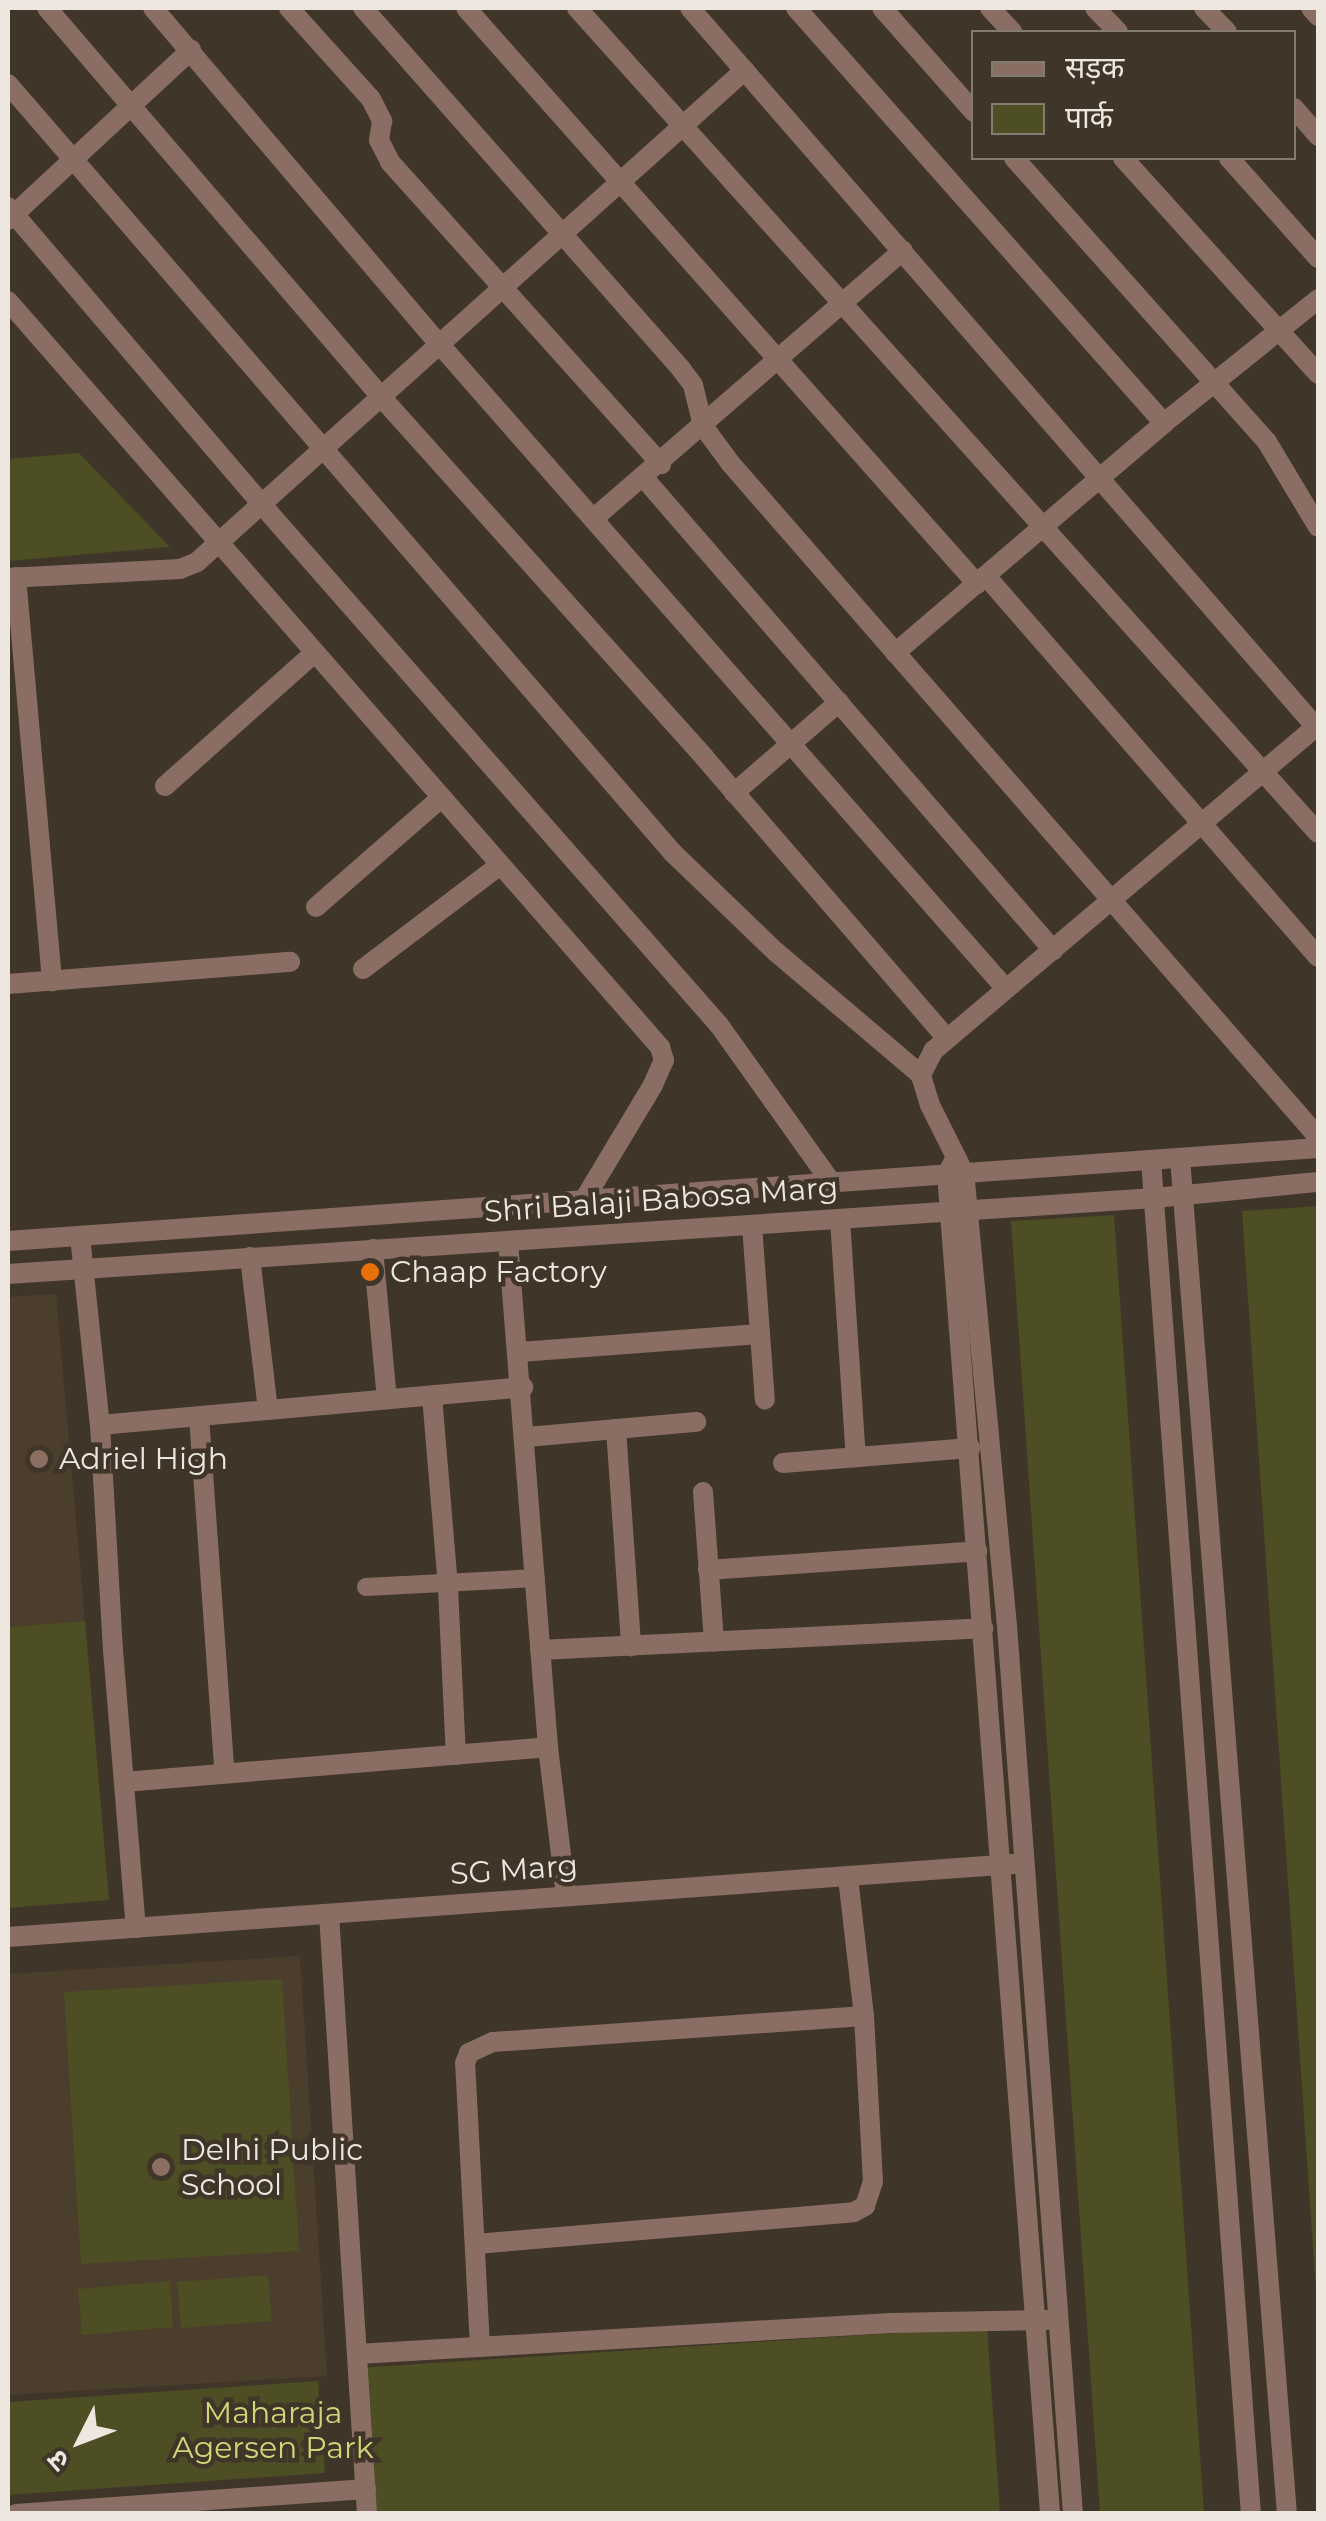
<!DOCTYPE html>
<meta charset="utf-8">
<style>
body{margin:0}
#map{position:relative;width:1326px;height:2521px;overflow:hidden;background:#3f3528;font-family:Montserrat,"Noto Sans Devanagari",sans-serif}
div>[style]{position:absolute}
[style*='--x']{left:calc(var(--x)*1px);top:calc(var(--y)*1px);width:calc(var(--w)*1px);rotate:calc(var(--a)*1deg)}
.built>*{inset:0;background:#4c3e2c}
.green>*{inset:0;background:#4d4e23}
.pedestrian>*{height:18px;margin:-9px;padding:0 9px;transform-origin:9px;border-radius:9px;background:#8a6e64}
.minor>*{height:20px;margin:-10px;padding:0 10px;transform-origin:10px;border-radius:10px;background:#8a6e64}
.tertiary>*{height:20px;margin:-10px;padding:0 10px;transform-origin:10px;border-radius:10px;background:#8a6e64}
.dots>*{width:28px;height:28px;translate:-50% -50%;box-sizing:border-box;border:5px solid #3f3528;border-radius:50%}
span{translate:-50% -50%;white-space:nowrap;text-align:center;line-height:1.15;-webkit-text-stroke:9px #3f3528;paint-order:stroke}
.street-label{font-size:30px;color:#ede7df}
.poi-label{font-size:30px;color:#ede7df}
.left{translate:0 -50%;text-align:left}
.park-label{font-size:30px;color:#d2d577}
.frame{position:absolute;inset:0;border:10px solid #ede7df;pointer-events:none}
.legend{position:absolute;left:971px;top:30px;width:325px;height:130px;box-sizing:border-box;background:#3f3528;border:2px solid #857c71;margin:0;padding:12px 18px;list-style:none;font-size:30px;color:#ede7df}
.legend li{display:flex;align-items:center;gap:20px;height:50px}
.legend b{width:50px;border:2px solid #857c71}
.north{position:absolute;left:30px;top:2391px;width:100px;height:100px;-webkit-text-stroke:8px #3f3528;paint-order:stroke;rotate:228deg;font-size:28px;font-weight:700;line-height:40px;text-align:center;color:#ede7df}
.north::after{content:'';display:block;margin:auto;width:35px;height:45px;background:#ede7df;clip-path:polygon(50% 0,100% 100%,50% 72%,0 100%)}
</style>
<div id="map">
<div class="built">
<div style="clip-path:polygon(56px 1294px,85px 1621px,8px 1627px,8px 1297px)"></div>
<div style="clip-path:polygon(300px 1956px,327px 2376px,8px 2395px,8px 1974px)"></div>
</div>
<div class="green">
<div style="clip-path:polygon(79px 453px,170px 547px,8px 561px,8px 459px)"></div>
<div style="clip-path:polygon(1318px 1206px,1318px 2321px,1242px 1211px)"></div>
<div style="clip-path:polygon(1114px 1215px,1204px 2513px,1100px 2513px,1011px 1221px)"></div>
<div style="clip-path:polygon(85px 1621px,109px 1900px,8px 1908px,8px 1627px)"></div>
<div style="clip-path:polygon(282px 1979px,299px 2251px,81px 2264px,64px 1992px)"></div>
<div style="clip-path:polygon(268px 2275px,272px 2321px,181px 2328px,177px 2282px)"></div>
<div style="clip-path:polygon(170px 2281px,173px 2327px,82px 2335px,78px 2289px)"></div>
<div style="clip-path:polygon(987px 2327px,1000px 2513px,368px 2513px,358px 2368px)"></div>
<div style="clip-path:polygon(318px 2381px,325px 2473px,8px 2495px,8px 2402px)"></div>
</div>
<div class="pedestrian">
<div style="--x:366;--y:1587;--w:170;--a:-3"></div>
</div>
<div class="minor">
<div style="--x:47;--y:8;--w:516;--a:49.33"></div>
<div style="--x:383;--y:399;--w:481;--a:48.1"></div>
<div style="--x:704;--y:757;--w:372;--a:49.2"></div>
<div style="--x:153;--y:8;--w:444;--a:49.6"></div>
<div style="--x:441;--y:346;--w:856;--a:48.69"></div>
<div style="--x:289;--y:8;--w:122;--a:48"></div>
<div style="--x:371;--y:99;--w:25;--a:63"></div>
<div style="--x:382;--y:121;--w:19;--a:99"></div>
<div style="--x:379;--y:140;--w:25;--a:63"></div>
<div style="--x:390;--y:162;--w:406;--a:48.1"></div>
<div style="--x:363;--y:8;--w:481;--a:48.6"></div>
<div style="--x:681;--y:369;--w:20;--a:53"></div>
<div style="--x:693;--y:385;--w:42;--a:76.3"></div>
<div style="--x:703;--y:426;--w:47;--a:53.6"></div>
<div style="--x:731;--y:464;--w:893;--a:48.9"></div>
<div style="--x:466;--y:8;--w:770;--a:48.42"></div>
<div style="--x:577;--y:8;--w:1109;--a:48.07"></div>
<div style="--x:690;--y:8;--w:953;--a:48.96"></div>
<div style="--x:796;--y:8;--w:555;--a:48.44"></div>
<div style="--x:882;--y:8;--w:139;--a:48.5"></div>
<div style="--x:990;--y:8;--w:33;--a:47"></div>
<div style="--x:1095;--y:8;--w:33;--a:46"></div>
<div style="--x:1204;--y:8;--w:33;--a:46"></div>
<div style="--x:1311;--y:8;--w:11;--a:49"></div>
<div style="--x:8;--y:84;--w:1015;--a:49.15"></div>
<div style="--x:672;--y:852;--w:144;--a:43.9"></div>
<div style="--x:776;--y:952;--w:190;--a:40.3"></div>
<div style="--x:1294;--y:108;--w:37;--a:49"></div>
<div style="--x:1014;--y:158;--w:380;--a:48.3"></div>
<div style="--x:1267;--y:442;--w:99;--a:59"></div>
<div style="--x:1123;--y:158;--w:291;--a:47.9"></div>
<div style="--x:1229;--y:158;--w:134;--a:48.3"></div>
<div style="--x:8;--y:207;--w:393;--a:49.5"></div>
<div style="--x:263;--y:506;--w:691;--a:48.7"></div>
<div style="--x:719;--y:1025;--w:193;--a:54.5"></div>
<div style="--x:8;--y:220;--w:250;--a:-42.9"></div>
<div style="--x:8;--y:301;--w:991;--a:48.85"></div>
<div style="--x:660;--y:1047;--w:14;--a:73"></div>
<div style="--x:664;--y:1060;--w:27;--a:114"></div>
<div style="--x:653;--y:1085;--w:134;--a:121"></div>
<div style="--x:644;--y:478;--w:625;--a:49.09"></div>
<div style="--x:593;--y:519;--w:410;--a:-40.9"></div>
<div style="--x:986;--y:576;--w:505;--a:48.93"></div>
<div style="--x:16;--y:577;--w:406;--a:84.9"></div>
<div style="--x:8;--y:578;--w:172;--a:-3"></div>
<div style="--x:180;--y:569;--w:18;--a:-22"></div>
<div style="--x:197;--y:562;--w:736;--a:-41.92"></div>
<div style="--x:895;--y:653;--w:354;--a:-40.5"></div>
<div style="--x:1164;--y:423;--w:198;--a:-38.8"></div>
<div style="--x:165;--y:786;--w:198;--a:-41.7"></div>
<div style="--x:734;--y:793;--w:139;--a:-40.9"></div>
<div style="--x:316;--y:907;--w:166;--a:-41.1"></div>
<div style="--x:363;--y:969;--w:172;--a:-37.2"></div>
<div style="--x:8;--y:984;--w:283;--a:-4.5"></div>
<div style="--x:954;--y:1161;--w:15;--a:118"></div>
<div style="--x:947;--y:1174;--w:1344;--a:85.6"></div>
<div style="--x:840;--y:1219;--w:239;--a:86.2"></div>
<div style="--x:752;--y:1225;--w:175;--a:85.8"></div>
<div style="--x:80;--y:1236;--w:190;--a:84"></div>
<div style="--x:100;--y:1425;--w:225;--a:86.7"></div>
<div style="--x:113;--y:1650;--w:279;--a:85.3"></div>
<div style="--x:508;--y:1241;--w:508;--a:85.48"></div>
<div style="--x:548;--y:1747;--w:150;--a:83.1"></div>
<div style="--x:373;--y:1249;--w:151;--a:84.7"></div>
<div style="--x:250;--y:1257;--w:154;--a:83.3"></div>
<div style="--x:520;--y:1352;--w:240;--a:-4.3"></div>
<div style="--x:432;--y:1396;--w:193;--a:85.2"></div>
<div style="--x:448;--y:1588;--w:167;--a:87.3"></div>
<div style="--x:199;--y:1417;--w:354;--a:85.9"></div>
<div style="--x:100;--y:1425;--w:425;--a:-5.1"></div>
<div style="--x:616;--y:1429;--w:218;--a:86"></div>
<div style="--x:527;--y:1437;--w:170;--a:-5.1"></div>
<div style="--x:783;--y:1463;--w:188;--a:-4.6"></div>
<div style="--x:703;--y:1492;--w:150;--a:85.8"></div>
<div style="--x:708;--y:1570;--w:270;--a:-4"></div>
<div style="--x:540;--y:1650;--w:444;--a:-2.8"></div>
<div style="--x:124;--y:1782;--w:425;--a:-4.7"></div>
<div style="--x:329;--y:1914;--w:601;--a:86.38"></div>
<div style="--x:8;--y:1937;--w:1008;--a:-4.15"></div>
<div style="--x:476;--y:2244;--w:379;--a:-4.8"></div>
<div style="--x:854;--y:2212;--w:13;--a:-29"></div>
<div style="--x:865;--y:2206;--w:25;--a:-72"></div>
<div style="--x:873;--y:2182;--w:166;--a:-93.1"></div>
<div style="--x:864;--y:2016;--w:139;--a:-96.6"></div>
<div style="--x:480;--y:2347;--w:284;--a:-93"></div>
<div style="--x:465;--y:2063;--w:11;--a:-68"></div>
<div style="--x:469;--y:2053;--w:26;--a:-25"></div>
<div style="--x:493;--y:2042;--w:372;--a:-4"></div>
<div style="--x:357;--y:2354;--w:535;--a:-3.32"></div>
<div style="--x:891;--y:2323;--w:156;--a:-1.1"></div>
<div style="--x:16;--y:2514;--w:351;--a:-4.1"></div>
<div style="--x:1073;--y:2514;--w:890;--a:-94.25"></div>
<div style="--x:1007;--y:1626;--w:455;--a:-95.4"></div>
<div style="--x:964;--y:1173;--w:76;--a:-116.6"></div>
<div style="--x:930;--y:1105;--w:31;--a:-107"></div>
<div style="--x:921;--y:1075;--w:27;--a:-63"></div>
<div style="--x:933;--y:1051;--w:504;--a:-40.26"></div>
</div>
<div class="tertiary">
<div style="--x:1180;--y:1158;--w:1360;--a:85.49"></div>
<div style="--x:1151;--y:1160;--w:1358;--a:85.78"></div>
<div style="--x:8;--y:1241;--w:1313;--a:-4.06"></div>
<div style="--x:8;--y:1274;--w:1149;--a:-3.79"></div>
<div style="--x:1154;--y:1198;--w:165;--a:-5.6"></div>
</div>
<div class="dots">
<div style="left:370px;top:1272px;background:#e8710a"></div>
<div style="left:39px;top:1459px;background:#8d6e63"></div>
<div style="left:161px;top:2167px;background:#8d6e63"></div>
</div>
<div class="street-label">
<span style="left:661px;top:1200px;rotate:-4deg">Shri Balaji Babosa Marg</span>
<span style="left:514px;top:1870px;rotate:-4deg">SG Marg</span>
</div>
<div class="poi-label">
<span class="left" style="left:390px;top:1272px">Chaap Factory</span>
<span class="left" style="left:59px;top:1459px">Adriel High</span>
<span class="left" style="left:181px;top:2167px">Delhi Public<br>School</span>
</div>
<div class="park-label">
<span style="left:273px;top:2430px">Maharaja<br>Agersen Park</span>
</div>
<div class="frame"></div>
<ul class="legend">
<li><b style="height:12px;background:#8a6e64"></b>सड़क</li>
<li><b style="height:28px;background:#4d4e23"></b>पार्क</li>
</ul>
<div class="north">उ</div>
</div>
